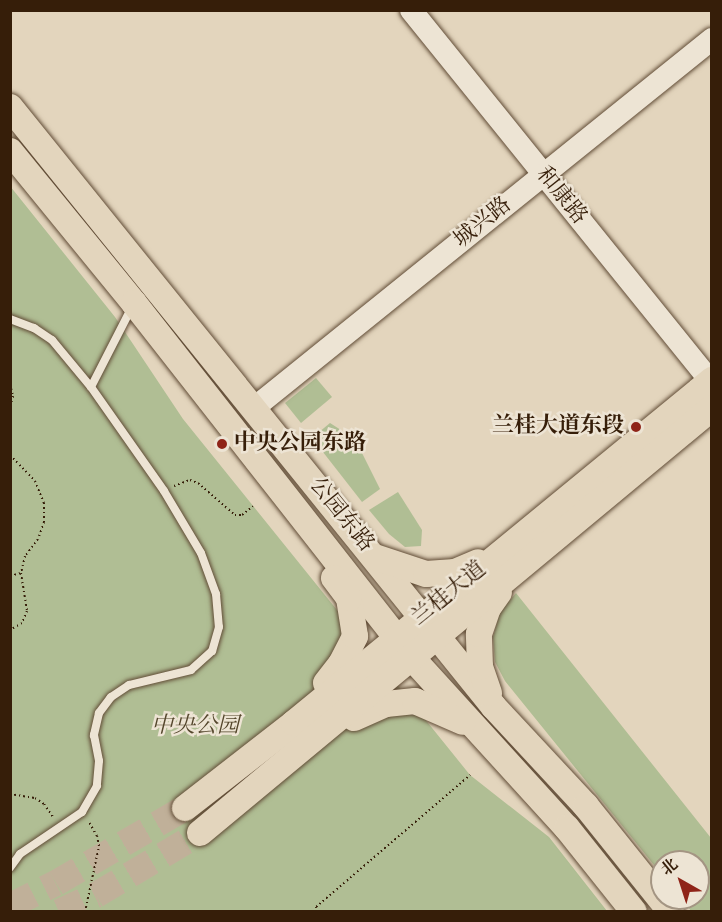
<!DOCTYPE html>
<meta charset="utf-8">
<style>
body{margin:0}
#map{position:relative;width:722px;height:922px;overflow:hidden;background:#e3d5bd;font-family:"Old Standard TT","Noto Serif SC",serif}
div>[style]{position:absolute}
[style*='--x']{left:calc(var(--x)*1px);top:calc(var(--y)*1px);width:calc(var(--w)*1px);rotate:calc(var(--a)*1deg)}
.green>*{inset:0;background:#b0be94}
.primary-tunnel>*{height:26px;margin-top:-13px;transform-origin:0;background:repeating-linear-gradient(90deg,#c0b099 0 26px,transparent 0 39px)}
.path>*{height:2px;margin-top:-1px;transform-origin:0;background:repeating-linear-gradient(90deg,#361e09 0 1.5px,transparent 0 4.5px)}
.roads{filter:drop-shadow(0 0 2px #614c36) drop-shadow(0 0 2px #614c36)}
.lane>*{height:8px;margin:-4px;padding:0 4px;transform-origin:4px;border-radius:4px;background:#ede4d4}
.secondary>*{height:22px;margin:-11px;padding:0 11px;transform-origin:11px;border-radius:11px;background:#ede4d4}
.primary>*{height:26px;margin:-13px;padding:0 13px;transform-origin:13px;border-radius:13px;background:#e3d5bd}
.dots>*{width:16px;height:16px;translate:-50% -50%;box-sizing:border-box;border:3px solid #ede4d4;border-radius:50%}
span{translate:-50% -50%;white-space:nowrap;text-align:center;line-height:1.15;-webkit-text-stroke:5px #ede4d4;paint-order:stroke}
.street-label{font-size:22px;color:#361e09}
.poi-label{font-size:22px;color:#361e09;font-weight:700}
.right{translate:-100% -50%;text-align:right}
.left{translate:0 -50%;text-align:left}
.park-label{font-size:22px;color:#54462c;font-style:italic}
.frame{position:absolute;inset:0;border:12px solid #361e09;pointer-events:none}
.north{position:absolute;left:650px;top:850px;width:60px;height:60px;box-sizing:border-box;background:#ede4d4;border:2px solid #a49583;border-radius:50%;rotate:321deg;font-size:16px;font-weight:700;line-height:24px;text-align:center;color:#361e09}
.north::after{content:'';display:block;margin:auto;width:21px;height:27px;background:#8f2418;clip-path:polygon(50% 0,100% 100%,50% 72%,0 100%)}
</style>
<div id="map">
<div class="green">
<div style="clip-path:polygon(10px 186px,115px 317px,183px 419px,470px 775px,549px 837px,607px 911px,11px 911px)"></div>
<div style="clip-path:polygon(316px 378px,332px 397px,301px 423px,285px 403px)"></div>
<div style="clip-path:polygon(330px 423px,355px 439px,380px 489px,362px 502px,312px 438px)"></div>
<div style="clip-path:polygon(398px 492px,422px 530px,421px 546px,405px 547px,389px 534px,369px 510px)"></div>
<div style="clip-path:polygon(516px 593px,711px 838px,711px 911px,691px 911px,681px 898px,698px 898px,698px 862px,662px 862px,662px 875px,505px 681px,495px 662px,493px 637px,500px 612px)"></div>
</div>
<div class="primary-tunnel">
<div style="--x:10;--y:906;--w:51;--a:-26.6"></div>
<div style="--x:56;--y:883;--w:149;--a:-30.2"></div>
<div style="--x:59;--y:912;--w:41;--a:-24.7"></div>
<div style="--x:96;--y:895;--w:121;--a:-30.8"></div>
</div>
<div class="path">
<div style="--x:10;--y:384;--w:12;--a:76"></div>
<div style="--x:13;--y:396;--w:12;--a:104"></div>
<div style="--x:10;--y:455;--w:36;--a:46"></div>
<div style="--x:35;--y:481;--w:24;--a:68"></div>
<div style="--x:44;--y:503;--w:19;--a:90"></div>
<div style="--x:44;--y:522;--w:18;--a:109"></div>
<div style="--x:38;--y:539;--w:21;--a:127"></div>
<div style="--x:25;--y:556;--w:17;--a:103"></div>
<div style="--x:21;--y:573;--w:38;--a:81"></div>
<div style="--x:27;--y:611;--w:13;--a:113"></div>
<div style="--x:22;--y:623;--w:14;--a:150"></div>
<div style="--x:174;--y:486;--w:17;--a:-21"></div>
<div style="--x:190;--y:480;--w:9;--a:21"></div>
<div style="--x:198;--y:483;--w:49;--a:40.9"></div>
<div style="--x:235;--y:515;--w:7;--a:0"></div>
<div style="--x:242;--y:515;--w:14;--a:-39"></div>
<div style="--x:10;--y:576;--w:11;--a:-15"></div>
<div style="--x:10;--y:794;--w:25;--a:9"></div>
<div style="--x:35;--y:798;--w:11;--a:34"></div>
<div style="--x:44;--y:804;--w:16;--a:55"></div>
<div style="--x:85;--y:912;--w:67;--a:-78"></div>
<div style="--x:99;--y:846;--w:10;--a:-101"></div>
<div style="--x:97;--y:836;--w:16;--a:-120"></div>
<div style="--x:315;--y:912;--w:5;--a:-79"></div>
<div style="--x:316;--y:907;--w:203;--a:-40.6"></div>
</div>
<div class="roads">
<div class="lane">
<div style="--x:10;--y:319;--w:26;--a:21"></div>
<div style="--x:34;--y:328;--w:22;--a:34"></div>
<div style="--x:52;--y:340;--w:61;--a:50.3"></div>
<div style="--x:91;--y:387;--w:127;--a:54.9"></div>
<div style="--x:164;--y:491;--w:72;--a:59.2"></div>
<div style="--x:201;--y:553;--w:44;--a:69.9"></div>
<div style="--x:216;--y:594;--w:33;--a:85"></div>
<div style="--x:219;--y:627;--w:25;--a:106"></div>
<div style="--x:212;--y:651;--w:28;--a:138"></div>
<div style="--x:191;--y:670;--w:64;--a:166.4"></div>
<div style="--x:129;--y:685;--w:22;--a:146"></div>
<div style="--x:111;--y:697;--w:20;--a:127"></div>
<div style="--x:99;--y:713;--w:23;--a:103"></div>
<div style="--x:94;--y:735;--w:26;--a:79"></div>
<div style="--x:99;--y:761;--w:25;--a:95"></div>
<div style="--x:97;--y:786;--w:30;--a:120"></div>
<div style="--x:82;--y:812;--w:75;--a:145.9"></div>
<div style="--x:20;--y:854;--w:17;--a:126"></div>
<div style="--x:91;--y:387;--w:90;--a:-62.9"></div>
</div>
<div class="secondary">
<div style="--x:411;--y:10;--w:476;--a:51.1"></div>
<div style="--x:254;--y:408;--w:588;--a:-38.86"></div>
</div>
<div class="primary">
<div style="--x:10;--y:107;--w:771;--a:51.11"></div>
<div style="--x:494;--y:707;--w:135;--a:47.1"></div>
<div style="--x:586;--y:806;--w:136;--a:51.3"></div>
<div style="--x:10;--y:151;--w:196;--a:50.8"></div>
<div style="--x:134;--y:303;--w:452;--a:51.9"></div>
<div style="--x:413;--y:659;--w:229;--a:47.7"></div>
<div style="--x:567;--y:828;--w:107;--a:51.4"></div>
<div style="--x:375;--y:557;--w:54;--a:18.4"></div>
<div style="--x:426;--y:574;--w:29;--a:-4"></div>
<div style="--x:455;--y:572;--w:25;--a:-23"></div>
<div style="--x:326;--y:683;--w:24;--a:-52"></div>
<div style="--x:341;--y:664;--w:31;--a:-63"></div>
<div style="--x:355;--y:636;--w:38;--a:-99"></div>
<div style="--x:349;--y:598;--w:25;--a:-127"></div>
<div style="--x:489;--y:693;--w:28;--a:-109"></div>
<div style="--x:480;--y:667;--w:33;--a:-92"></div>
<div style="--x:479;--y:634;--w:28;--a:-71"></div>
<div style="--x:488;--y:608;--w:19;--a:-55"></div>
<div style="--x:354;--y:718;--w:35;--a:-24"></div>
<div style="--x:386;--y:704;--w:29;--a:-6"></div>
<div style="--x:415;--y:701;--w:52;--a:23.6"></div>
<div style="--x:185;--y:808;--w:138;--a:-37.9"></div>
<div style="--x:294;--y:723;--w:541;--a:-39.37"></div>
<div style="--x:200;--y:833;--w:665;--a:-39.7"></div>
</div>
</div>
<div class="dots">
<div style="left:636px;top:427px;background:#8f2418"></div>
<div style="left:222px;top:444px;background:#8f2418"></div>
</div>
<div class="street-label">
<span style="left:561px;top:196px;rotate:51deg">和康路</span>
<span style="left:483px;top:223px;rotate:-39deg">城兴路</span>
<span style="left:341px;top:515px;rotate:51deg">公园东路</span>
<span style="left:449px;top:594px;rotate:-39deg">兰桂大道</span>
</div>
<div class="poi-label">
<span class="right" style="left:624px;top:427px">兰桂大道东段</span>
<span class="left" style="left:234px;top:444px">中央公园东路</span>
</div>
<div class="park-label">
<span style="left:195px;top:727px">中央公园</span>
</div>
<div class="frame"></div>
<div class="north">北</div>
</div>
